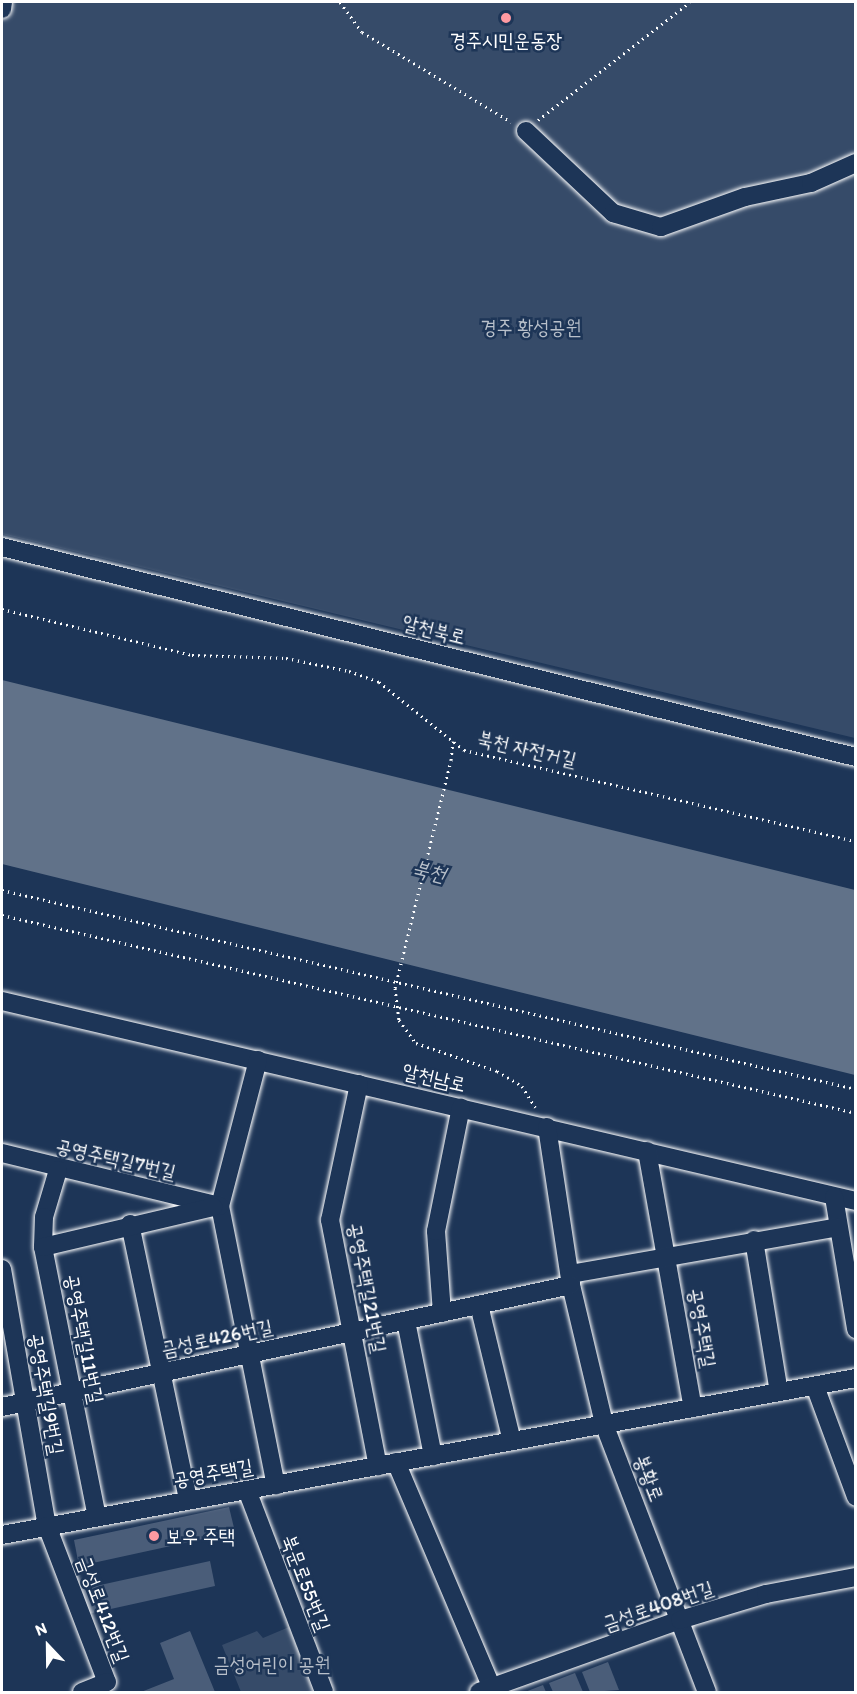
<!DOCTYPE html>
<meta charset="utf-8">
<style>
body{margin:0}
#map{position:relative;width:857px;height:1694px;overflow:hidden;background:#1d3557;font-family:Itim,"Poor Story",sans-serif}
div>[style]{position:absolute}
[style*='--x']{left:calc(var(--x)*1px);top:calc(var(--y)*1px);width:calc(var(--w)*1px);rotate:calc(var(--a)*1deg)}
.green>*{inset:0;background:#364b69}
.water>*{inset:0;background:#617289}
.building>*{inset:0;background:#4a5d79}
.path>*{height:3px;margin-top:-1.5px;transform-origin:0;background:repeating-linear-gradient(90deg,#fff 0 1.5px,transparent 0 6px)}
.roads{filter:drop-shadow(0 0 2px #fff) drop-shadow(0 0 2px #fff)}
.minor>*{height:18px;margin:-9px;padding:0 9px;transform-origin:9px;border-radius:9px;background:#1d3557}
.path-bridge>*{height:3px;margin-top:-1.5px;transform-origin:0;background:repeating-linear-gradient(90deg,#fff 0 1.5px,transparent 0 6px)}
.dots>*{width:16px;height:16px;translate:-50% -50%;box-sizing:border-box;border:3px solid #1d3557;border-radius:50%}
span{translate:-50% -50%;white-space:nowrap;text-align:center;line-height:1.15;-webkit-text-stroke:5px #1d3557;paint-order:stroke}
.poi-label{font-size:20px;color:#fff}
.left{translate:0 -50%;text-align:left}
.park-label{font-size:20px;color:#b9c0ca}
.street-label{font-size:20px;color:#fff}
.water-label{font-size:21px;color:#b8c0ca;font-style:italic}
.frame{position:absolute;inset:0;border:3px solid #fff;pointer-events:none}
.north{position:absolute;left:18px;top:1616px;width:60px;height:60px;-webkit-text-stroke:4px #1d3557;paint-order:stroke;rotate:338deg;font-size:16px;font-weight:700;line-height:24px;text-align:center;color:#fff}
.north::after{content:'';display:block;margin:auto;width:21px;height:27px;background:#fff;clip-path:polygon(50% 0,100% 100%,50% 72%,0 100%)}
</style>
<div id="map">
<div class="green">
<div style="clip-path:polygon(2px 2px,855px 2px,855px 738px,2px 534px)"></div>
<div style="clip-path:polygon(289px 1627px,313px 1692px,241px 1692px,222px 1645px,257px 1631px,263px 1638px)"></div>
</div>
<div class="water">
<div style="clip-path:polygon(2px 680px,855px 890px,855px 1075px,2px 864px)"></div>
</div>
<div class="building">
<div style="clip-path:polygon(229px 1507px,235px 1532px,79px 1566px,74px 1540px)"></div>
<div style="clip-path:polygon(210px 1561px,215px 1586px,88px 1614px,82px 1589px)"></div>
<div style="clip-path:polygon(190px 1631px,215px 1692px,141px 1692px,174px 1679px,160px 1643px)"></div>
<div style="clip-path:polygon(608px 1662px,619px 1690px,590px 1692px,582px 1672px)"></div>
<div style="clip-path:polygon(575px 1673px,583px 1692px,553px 1692px,549px 1683px)"></div>
<div style="clip-path:polygon(543px 1685px,546px 1692px,525px 1692px)"></div>
</div>
<div class="path">
<div style="--x:340;--y:2;--w:37;--a:54"></div>
<div style="--x:362;--y:32;--w:174;--a:31.1"></div>
<div style="--x:538;--y:120;--w:192;--a:-37.8"></div>
<div style="--x:2;--y:609;--w:195;--a:13.6"></div>
<div style="--x:192;--y:655;--w:94;--a:1.8"></div>
<div style="--x:286;--y:658;--w:64;--a:11.7"></div>
<div style="--x:349;--y:671;--w:32;--a:20"></div>
<div style="--x:379;--y:682;--w:109;--a:38.7"></div>
<div style="--x:464;--y:750;--w:402;--a:13.1"></div>
<div style="--x:451;--y:760;--w:19;--a:-84"></div>
<div style="--x:2;--y:890;--w:877;--a:13.12"></div>
<div style="--x:2;--y:915;--w:877;--a:13.05"></div>
<div style="--x:395;--y:988;--w:32;--a:83"></div>
<div style="--x:399;--y:1020;--w:29;--a:54"></div>
<div style="--x:416;--y:1043;--w:86;--a:19.1"></div>
<div style="--x:497;--y:1071;--w:29;--a:31"></div>
<div style="--x:522;--y:1086;--w:25;--a:58"></div>
</div>
<div class="roads">
<div class="minor">
<div style="--x:2;--y:9;--w:7;--a:-82"></div>
<div style="--x:526;--y:131;--w:120;--a:43.3"></div>
<div style="--x:613;--y:213;--w:50;--a:16.3"></div>
<div style="--x:661;--y:227;--w:89;--a:-19.7"></div>
<div style="--x:745;--y:197;--w:67;--a:-12"></div>
<div style="--x:811;--y:183;--w:49;--a:-24"></div>
<div style="--x:2;--y:547;--w:879;--a:13.82"></div>
<div style="--x:2;--y:1001;--w:877;--a:13.18"></div>
<div style="--x:258;--y:1060;--w:151;--a:104.6"></div>
<div style="--x:220;--y:1206;--w:285;--a:78.7"></div>
<div style="--x:359;--y:1084;--w:139;--a:102"></div>
<div style="--x:330;--y:1220;--w:251;--a:79"></div>
<div style="--x:547;--y:1127;--w:160;--a:81.4"></div>
<div style="--x:571;--y:1285;--w:143;--a:76.6"></div>
<div style="--x:604;--y:1424;--w:287;--a:69"></div>
<div style="--x:647;--y:1151;--w:261;--a:79.9"></div>
<div style="--x:2;--y:1153;--w:224;--a:13.7"></div>
<div style="--x:58;--y:1170;--w:49;--a:106.6"></div>
<div style="--x:44;--y:1217;--w:30;--a:92"></div>
<div style="--x:43;--y:1247;--w:275;--a:78.7"></div>
<div style="--x:834;--y:1197;--w:134;--a:80.5"></div>
<div style="--x:130;--y:1224;--w:282;--a:78.1"></div>
<div style="--x:754;--y:1240;--w:154;--a:80.7"></div>
<div style="--x:43;--y:1247;--w:175;--a:-13.2"></div>
<div style="--x:2;--y:1269;--w:261;--a:80.1"></div>
<div style="--x:47;--y:1526;--w:167;--a:69"></div>
<div style="--x:107;--y:1682;--w:27;--a:158"></div>
<div style="--x:570;--y:1274;--w:272;--a:-9.9"></div>
<div style="--x:479;--y:1305;--w:140;--a:76.4"></div>
<div style="--x:442;--y:1313;--w:82;--a:-94.2"></div>
<div style="--x:436;--y:1231;--w:126;--a:-78.6"></div>
<div style="--x:406;--y:1321;--w:138;--a:78.7"></div>
<div style="--x:815;--y:1386;--w:118;--a:69.7"></div>
<div style="--x:2;--y:1407;--w:582;--a:-12.1"></div>
<div style="--x:396;--y:1462;--w:246;--a:67"></div>
<div style="--x:247;--y:1490;--w:216;--a:69.1"></div>
<div style="--x:2;--y:1535;--w:868;--a:-10.42"></div>
<div style="--x:479;--y:1692;--w:214;--a:-19.7"></div>
<div style="--x:680;--y:1620;--w:90;--a:-16.8"></div>
<div style="--x:766;--y:1594;--w:92;--a:-10.7"></div>
</div>
</div>
<div class="path-bridge">
<div style="--x:395;--y:988;--w:235;--a:-76.2"></div>
</div>
<div class="dots">
<div style="left:506px;top:18px;background:#ff9aa2"></div>
<div style="left:154px;top:1536px;background:#ff9aa2"></div>
</div>
<div class="poi-label">
<span style="left:506px;top:40px">경주시민운동장</span>
<span class="left" style="left:166px;top:1536px">보우 주택</span>
</div>
<div class="park-label">
<span style="left:531px;top:327px">경주 황성공원</span>
<span style="left:272px;top:1664px">금성어린이 공원</span>
</div>
<div class="street-label">
<span style="left:434px;top:630px;rotate:14deg">알천북로</span>
<span style="left:527px;top:749px;rotate:13deg">북천 자전거길</span>
<span style="left:434px;top:1078px;rotate:13deg">알천남로</span>
<span style="left:116px;top:1159px;rotate:13deg">공영주택길7번길</span>
<span style="left:367px;top:1288px;rotate:79deg">공영주택길21번길</span>
<span style="left:702px;top:1328px;rotate:80deg">공영주택길</span>
<span style="left:217px;top:1338px;rotate:-12deg">금성로426번길</span>
<span style="left:84px;top:1339px;rotate:79deg">공영주택길11번길</span>
<span style="left:46px;top:1394px;rotate:80deg">공영주택길9번길</span>
<span style="left:213px;top:1473px;rotate:-10deg">공영주택길</span>
<span style="left:649px;top:1478px;rotate:69deg">봉황로</span>
<span style="left:306px;top:1583px;rotate:69deg">북문로55번길</span>
<span style="left:658px;top:1606px;rotate:-19deg">금성로408번길</span>
<span style="left:103px;top:1609px;rotate:69deg">금성로412번길</span>
</div>
<div class="water-label">
<span style="left:429px;top:871px;rotate:14deg">북천</span>
</div>
<div class="frame"></div>
<div class="north">N</div>
</div>
